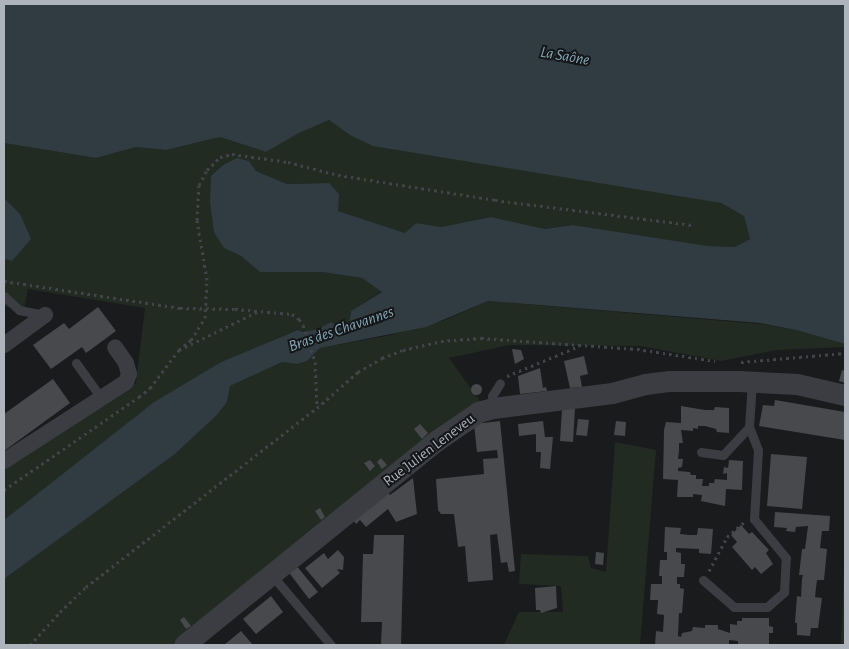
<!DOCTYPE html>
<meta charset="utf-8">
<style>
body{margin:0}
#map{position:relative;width:849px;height:649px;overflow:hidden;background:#1a1b1d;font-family:"Alegreya Sans",sans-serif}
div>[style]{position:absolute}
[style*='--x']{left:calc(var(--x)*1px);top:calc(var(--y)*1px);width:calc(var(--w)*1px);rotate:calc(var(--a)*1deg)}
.green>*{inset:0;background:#222b22}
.water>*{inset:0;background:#303c41}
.building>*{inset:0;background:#47494d}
.round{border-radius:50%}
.path>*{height:3px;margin-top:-1.5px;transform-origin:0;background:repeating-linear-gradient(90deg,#414549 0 2.5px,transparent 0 6.5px)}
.service>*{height:9px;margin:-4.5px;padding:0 4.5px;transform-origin:4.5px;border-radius:4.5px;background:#3b3d42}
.minor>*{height:16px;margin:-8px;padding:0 8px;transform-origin:8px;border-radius:8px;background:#3b3d42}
.tertiary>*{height:21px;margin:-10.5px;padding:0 10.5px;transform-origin:10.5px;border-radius:10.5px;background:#3b3d42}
span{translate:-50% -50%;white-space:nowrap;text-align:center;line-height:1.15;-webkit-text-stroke:4px #151618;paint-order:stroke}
.street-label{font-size:15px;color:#adb4bc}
.water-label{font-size:16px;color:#84a8b7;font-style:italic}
.frame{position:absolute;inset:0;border:5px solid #adb4bc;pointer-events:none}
</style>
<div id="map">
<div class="green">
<div style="clip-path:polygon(329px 120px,350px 135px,721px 203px,744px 216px,750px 239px,735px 247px,708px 246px,573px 225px,545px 229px,491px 217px,441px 227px,416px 223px,405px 233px,338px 211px,329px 183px,287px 184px,256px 171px,249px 161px,237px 159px,223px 165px,224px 248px,241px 256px,260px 272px,322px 272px,362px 278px,382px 291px,351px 311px,349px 325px,341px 328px,331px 322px,318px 329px,303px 332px,298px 330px,221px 362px,154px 402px,4px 520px,4px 466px,136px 383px,145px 308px,28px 289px,24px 309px,4px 306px,4px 259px,12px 261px,20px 214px,4px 198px,4px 143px,96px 158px,136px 147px,166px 150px,220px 137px,266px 152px,299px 133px)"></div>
<div style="clip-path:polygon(488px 301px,760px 324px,796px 330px,845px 344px,845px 347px,777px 350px,721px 361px,641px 346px,509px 345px,449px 358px,480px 401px,179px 645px,4px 645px,4px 579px,175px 454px,217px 415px,227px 402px,230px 386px,282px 362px,297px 364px,307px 361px,320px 348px,386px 336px,445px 320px)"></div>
<div style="clip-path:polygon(615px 442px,656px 450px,640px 645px,504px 645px,519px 612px,563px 612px,561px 586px,519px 584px,521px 554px,588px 556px,591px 568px,606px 572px)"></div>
<div style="clip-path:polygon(845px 543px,845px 645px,841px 645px)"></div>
</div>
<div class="water">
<div style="clip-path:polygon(4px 4px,845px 4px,845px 344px,796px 330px,760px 323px,488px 301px,426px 327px,320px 348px,307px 361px,297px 364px,282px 362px,230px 386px,227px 402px,217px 415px,175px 454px,4px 579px,4px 520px,154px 402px,221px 362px,298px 330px,303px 332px,318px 329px,331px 322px,341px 328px,349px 325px,351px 311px,382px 292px,362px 278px,322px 272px,260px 272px,241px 256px,224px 248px,214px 232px,210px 202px,211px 176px,223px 165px,237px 158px,249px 161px,256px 171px,287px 184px,329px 183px,339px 194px,338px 211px,405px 233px,416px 223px,441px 227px,491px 217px,545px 229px,573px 225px,708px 246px,735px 247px,750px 239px,744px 216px,721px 203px,373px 146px,350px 135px,329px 120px,299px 133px,266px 152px,220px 137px,166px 150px,136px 147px,96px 158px,4px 143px)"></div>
<div style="clip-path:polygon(4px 198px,20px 214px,31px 239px,12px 261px,4px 259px)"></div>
</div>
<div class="building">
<div style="clip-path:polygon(98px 307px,116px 331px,86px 353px,82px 347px,51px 369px,33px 345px,64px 323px,69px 329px)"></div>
<div style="clip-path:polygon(512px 349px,521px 350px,524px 359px,515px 364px)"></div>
<div style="clip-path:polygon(584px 356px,588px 374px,580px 376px,582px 387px,570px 388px,564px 361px)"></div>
<div style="clip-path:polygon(540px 368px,543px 388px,546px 387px,547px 391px,520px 394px,518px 376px)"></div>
<div style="clip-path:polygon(842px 370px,845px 371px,845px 383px,839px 381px)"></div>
<div style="clip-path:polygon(53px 379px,70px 403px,4px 451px,4px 414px)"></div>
<div class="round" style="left:470.5px;top:383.5px;width:11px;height:11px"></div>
<div style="clip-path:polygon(775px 400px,845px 412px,845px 440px,759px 426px,763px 405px,774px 406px)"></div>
<div style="clip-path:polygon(681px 406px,705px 410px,714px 410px,715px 407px,729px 408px,729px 433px,717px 432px,716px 429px,705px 426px,698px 426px,698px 429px,693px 428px,693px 431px,681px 430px,683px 443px,679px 443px,679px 451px,678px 459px,683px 459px,682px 467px,678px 468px,678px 471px,690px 472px,691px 475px,696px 475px,696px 479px,703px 479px,702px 486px,709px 486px,709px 483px,714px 483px,715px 479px,727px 480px,727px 473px,723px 474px,724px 467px,728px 468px,729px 460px,743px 461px,742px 490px,726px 489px,725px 506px,701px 501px,702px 495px,693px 494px,693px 497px,677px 497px,678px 480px,663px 479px,664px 430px,666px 422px,681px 423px)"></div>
<div style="clip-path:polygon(575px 408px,573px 442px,560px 441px,562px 409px)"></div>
<div style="clip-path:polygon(578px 419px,589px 420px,587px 436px,576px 435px)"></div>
<div style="clip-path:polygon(500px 421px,515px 571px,509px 572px,507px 562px,501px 563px,497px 534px,490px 535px,493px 580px,468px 582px,465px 546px,458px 547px,454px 514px,441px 514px,438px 510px,436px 479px,484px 474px,483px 459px,498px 458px,497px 450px,477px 452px,474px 424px)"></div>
<div style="clip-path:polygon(543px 421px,545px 437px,553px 437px,550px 469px,540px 468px,541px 452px,536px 452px,536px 434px,519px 436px,518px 424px)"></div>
<div style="clip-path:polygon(616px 421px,626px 422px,625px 436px,614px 435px)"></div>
<div style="clip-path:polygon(420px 424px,428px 433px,422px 439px,414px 429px)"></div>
<div style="clip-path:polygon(771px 454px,807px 457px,802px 509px,767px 506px)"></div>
<div style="clip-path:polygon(381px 458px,387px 465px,382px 469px,377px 462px)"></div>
<div style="clip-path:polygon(370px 460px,375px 466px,370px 471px,364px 463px)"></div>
<div style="clip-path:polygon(413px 478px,417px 514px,396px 522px,388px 509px,366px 527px,360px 520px,356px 524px,351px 517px,385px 489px,390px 495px)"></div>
<div style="clip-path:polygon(320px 508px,325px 517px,321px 520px,315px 511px)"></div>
<div style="clip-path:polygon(775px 512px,830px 516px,829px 531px,822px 531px,820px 548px,827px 549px,824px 580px,817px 580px,816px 588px,815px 597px,822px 598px,818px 628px,811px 628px,810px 636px,797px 635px,797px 623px,795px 623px,797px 596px,801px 597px,802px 579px,803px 575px,799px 575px,802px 549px,805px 549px,808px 526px,796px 527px,795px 532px,786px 531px,787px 528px,774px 527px)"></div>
<div style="clip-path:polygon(741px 525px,749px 534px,752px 532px,769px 550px,766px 553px,773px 564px,761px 574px,755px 567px,752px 570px,732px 547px,737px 542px,731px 535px)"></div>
<div style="clip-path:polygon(665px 527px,681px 528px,680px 534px,689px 535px,697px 535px,698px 528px,713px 529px,711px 554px,699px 553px,699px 549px,676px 548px,676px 552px,681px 553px,681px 564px,685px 564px,684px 577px,677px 577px,677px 584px,680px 584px,680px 588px,684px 589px,682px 613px,679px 613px,678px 636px,681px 637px,682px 633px,692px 631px,693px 627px,705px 628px,705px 625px,718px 625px,718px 629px,730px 633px,730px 624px,737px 625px,737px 621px,742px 621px,742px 618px,769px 618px,769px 626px,773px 627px,773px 633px,769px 633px,769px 645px,738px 644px,738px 641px,729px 640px,729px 645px,655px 645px,656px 631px,663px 632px,664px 615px,657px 614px,658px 600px,650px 600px,651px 584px,662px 584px,662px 576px,659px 576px,660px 560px,667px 560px,667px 552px,664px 552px)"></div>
<div style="clip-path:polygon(374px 535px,404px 535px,401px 645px,381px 644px,382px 622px,361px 622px,363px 554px,373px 554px)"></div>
<div style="clip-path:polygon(338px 550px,344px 557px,343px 570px,337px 569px,340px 573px,322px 588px,305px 568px,324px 553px,328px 559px)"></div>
<div style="clip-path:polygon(596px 552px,604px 553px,603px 565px,595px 564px)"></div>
<div style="clip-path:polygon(295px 564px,318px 592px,309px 599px,287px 570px)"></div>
<div style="clip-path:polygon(556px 586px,557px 608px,541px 613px,540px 610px,536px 610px,535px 588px)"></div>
<div style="clip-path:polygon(271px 596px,283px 612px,256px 634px,243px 619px)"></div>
<div style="clip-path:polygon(184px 617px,191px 626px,186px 629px,180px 620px)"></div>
<div style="clip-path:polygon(241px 631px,253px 645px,224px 645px)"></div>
</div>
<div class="path">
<div style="--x:4;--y:281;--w:178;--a:8.7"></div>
<div style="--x:180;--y:308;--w:55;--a:1"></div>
<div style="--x:235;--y:309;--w:57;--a:5"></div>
<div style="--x:292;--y:314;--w:9;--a:36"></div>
<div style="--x:299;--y:319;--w:7;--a:56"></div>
<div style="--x:303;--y:325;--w:39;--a:72"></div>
<div style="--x:315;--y:362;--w:45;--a:87.5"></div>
<div style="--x:179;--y:350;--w:16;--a:-40"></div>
<div style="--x:191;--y:340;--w:26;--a:-58"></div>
<div style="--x:205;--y:318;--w:38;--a:-87"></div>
<div style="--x:207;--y:280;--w:61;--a:-99.5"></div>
<div style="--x:197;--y:220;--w:35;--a:-87"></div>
<div style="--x:199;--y:185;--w:17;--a:-62"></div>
<div style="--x:207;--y:170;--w:18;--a:-45"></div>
<div style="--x:220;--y:157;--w:12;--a:-14"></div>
<div style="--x:232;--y:154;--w:57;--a:8.1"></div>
<div style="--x:288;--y:162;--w:52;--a:14.6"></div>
<div style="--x:338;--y:175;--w:159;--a:9"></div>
<div style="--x:495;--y:200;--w:201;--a:7.2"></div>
<div style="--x:741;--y:362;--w:104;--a:-4.9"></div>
<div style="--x:507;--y:376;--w:78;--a:-22.6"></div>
<div style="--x:4;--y:490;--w:164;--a:-34.6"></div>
<div style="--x:139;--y:397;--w:14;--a:-39"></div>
<div style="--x:150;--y:388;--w:48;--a:-52.7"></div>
<div style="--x:179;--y:350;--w:89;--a:-26"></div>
<div style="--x:709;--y:571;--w:38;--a:-62"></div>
<div style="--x:727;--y:537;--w:23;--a:-41"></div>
<div style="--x:30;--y:645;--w:45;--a:-47.7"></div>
<div style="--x:60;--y:612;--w:36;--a:-44"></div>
<div style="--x:86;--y:587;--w:292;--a:-37.8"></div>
<div style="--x:317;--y:408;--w:55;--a:-41.3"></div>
<div style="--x:358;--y:372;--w:28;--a:-30"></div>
<div style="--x:382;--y:358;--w:22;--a:-21"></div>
<div style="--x:403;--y:350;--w:39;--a:-13"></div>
<div style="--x:441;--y:341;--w:40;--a:-4.3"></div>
<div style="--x:481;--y:338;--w:156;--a:4"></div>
<div style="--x:637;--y:349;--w:79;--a:8.7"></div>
</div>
<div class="service">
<div style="--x:4;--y:296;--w:21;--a:43"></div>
<div style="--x:19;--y:310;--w:26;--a:11"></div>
<div style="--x:76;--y:363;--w:44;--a:54.2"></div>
<div style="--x:493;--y:407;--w:11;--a:-95"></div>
<div style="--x:492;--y:396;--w:15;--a:-58"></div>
<div style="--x:701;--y:452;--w:22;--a:8"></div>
<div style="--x:723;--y:455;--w:38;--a:-47"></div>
<div style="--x:271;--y:574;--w:93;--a:49.8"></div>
<div style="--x:703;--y:580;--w:41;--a:41.1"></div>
<div style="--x:734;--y:607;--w:33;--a:0"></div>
<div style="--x:767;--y:607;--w:23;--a:-41"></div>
<div style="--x:784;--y:592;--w:34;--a:-87"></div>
<div style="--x:786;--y:558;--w:50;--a:-129.4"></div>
<div style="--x:754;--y:519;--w:69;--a:-86.7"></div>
<div style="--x:758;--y:450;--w:25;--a:-111"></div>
<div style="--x:749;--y:427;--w:45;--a:-86.2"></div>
</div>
<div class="minor">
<div style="--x:4;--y:345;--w:51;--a:-36.2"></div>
<div style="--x:4;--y:461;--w:145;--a:-32.9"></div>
<div style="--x:126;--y:382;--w:9;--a:-69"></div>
<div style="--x:129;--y:374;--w:11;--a:-105"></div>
<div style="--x:126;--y:363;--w:19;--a:-125"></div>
</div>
<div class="tertiary">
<div style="--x:184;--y:645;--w:324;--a:-39"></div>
<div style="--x:436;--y:441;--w:51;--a:-34.6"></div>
<div style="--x:478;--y:412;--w:16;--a:-15"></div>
<div style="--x:493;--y:408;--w:120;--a:-7.2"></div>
<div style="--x:612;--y:393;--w:34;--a:-15"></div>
<div style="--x:645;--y:384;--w:25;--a:-7"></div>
<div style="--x:670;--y:381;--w:69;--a:0"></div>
<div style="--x:739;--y:381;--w:58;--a:3"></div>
<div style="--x:797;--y:384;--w:49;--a:12.9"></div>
</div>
<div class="street-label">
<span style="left:429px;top:450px;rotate:-37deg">Rue Julien Leneveu</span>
</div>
<div class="water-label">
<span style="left:565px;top:56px;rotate:10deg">La Saône</span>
<span style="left:341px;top:329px;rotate:-19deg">Bras des Chavannes</span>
</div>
<div class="frame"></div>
</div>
